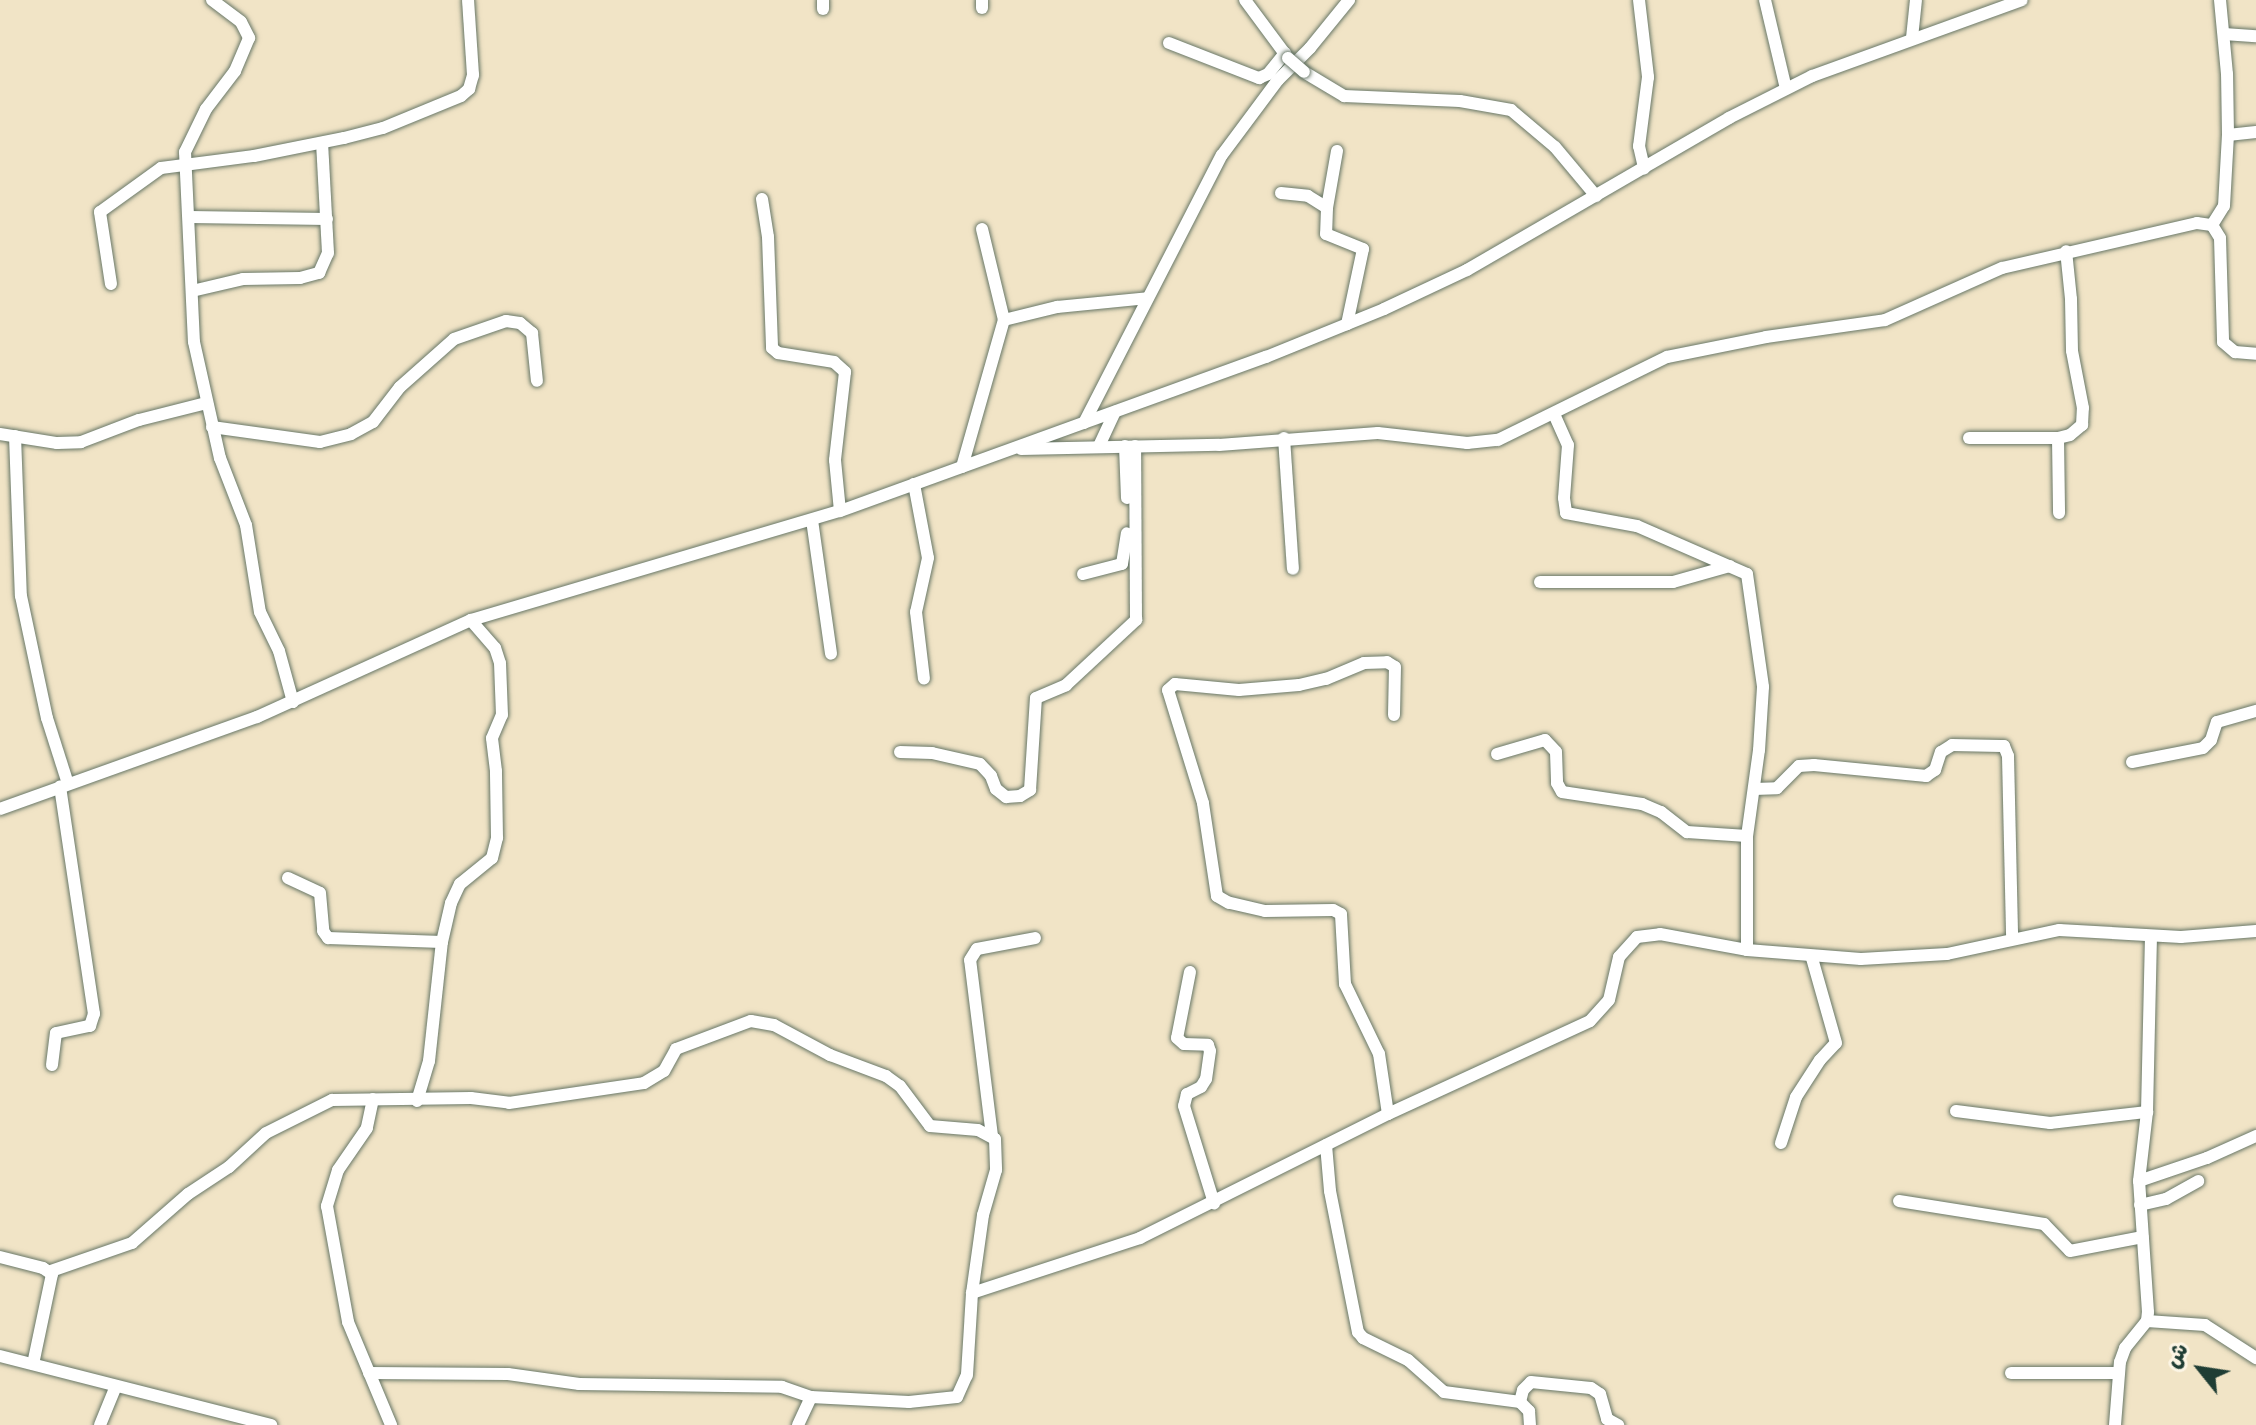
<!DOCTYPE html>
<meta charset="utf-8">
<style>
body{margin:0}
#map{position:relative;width:2256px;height:1425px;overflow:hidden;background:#f1e4c6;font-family:Dekko,"Playpen Sans Arabic",sans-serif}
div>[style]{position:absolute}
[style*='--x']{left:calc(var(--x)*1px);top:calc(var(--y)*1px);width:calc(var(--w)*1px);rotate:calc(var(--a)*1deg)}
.roads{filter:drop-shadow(0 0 2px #687767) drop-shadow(0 0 2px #687767)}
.minor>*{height:12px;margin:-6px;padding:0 6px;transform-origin:6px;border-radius:6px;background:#fff}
.bridges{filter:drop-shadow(0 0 2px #687767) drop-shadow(0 0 2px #687767)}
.minor-bridge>*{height:12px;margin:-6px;padding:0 6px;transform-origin:6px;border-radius:6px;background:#fff}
span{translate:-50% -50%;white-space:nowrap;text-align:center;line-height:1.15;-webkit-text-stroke:6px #fcf5e5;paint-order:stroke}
.north{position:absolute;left:2160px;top:1329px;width:80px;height:80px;-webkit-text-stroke:6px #fcf5e5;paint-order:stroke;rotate:300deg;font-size:22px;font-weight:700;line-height:32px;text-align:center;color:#1f3d34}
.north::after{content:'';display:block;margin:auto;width:28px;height:36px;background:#1f3d34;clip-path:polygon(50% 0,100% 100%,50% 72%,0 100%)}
</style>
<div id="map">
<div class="roads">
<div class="minor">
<div style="--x:212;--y:0;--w:36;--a:37"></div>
<div style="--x:241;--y:22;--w:18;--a:63"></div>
<div style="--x:249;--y:38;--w:36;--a:113"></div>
<div style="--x:235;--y:71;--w:48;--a:127.3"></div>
<div style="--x:206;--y:109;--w:48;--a:116"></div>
<div style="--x:185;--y:152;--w:190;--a:87.3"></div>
<div style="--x:194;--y:342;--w:119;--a:77.4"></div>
<div style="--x:220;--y:458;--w:72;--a:68.8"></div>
<div style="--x:246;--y:525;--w:88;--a:80.9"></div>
<div style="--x:260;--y:612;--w:43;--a:64"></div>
<div style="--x:279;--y:651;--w:53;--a:74.6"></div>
<div style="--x:823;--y:0;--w:9;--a:90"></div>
<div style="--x:982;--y:0;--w:8;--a:90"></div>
<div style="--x:1245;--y:0;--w:72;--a:53.4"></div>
<div style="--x:1639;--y:0;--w:78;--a:83.3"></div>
<div style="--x:1648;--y:77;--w:70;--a:97.4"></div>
<div style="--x:1639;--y:146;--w:23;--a:77"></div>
<div style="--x:1765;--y:0;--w:91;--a:76.7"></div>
<div style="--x:2224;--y:34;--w:32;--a:4"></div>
<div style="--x:1912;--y:38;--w:38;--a:-84"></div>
<div style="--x:1169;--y:43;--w:97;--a:21.3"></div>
<div style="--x:1259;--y:78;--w:10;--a:-24"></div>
<div style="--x:1268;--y:74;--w:27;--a:-51"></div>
<div style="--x:1304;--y:72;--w:47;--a:31"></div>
<div style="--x:1344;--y:96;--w:116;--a:2.5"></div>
<div style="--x:1460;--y:101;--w:52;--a:10"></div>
<div style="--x:1511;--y:110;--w:57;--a:40.1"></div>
<div style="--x:1555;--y:147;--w:64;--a:50.1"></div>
<div style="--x:2228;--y:135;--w:28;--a:-6"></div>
<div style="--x:1337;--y:151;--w:58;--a:100"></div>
<div style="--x:1327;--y:208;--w:26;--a:92"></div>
<div style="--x:1326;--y:234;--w:40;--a:22"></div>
<div style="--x:1363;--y:249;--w:77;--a:102"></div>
<div style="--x:1281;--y:193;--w:27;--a:6"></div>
<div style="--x:1308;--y:196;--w:22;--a:32"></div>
<div style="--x:762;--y:199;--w:38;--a:81"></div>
<div style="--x:768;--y:237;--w:111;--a:87.9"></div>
<div style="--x:772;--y:348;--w:8;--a:40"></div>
<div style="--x:778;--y:353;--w:57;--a:9.1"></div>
<div style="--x:834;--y:362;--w:15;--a:42"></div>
<div style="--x:845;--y:372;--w:89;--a:96.5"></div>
<div style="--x:835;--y:460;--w:51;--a:84.4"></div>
<div style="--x:190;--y:217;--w:137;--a:0.8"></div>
<div style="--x:2212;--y:225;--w:22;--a:-58"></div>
<div style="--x:2224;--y:206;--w:71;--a:-86.8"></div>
<div style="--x:2228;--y:135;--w:61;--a:-90.9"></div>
<div style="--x:2227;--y:74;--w:74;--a:-95.4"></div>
<div style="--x:982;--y:229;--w:94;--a:76.4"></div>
<div style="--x:111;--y:284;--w:73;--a:-98.7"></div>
<div style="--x:100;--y:212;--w:75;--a:-35.8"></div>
<div style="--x:161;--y:168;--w:94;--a:-7.4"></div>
<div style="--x:254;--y:156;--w:92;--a:-11.3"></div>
<div style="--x:344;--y:138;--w:40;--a:-14.4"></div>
<div style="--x:383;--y:128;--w:84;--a:-22.3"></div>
<div style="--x:461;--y:96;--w:11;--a:-41"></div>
<div style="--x:469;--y:89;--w:15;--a:-74"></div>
<div style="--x:473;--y:75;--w:75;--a:-93.8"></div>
<div style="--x:192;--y:291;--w:52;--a:-13.2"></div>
<div style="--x:243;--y:279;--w:57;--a:-1"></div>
<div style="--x:300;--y:278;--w:20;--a:-15"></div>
<div style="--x:319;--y:273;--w:22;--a:-66"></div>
<div style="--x:328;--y:253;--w:110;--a:-93.1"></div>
<div style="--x:1554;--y:414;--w:34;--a:66"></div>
<div style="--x:1568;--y:445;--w:53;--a:94.3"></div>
<div style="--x:1564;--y:498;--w:15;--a:82"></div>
<div style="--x:1566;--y:513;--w:72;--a:10.4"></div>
<div style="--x:1637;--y:526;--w:120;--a:23.6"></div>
<div style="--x:1747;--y:574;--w:114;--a:81.9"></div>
<div style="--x:1763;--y:687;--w:63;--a:93.6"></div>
<div style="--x:1759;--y:750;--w:87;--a:97.9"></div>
<div style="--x:1747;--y:836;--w:114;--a:90"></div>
<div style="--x:1084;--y:423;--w:301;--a:-62.8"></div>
<div style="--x:1222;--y:155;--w:94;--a:-53.3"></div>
<div style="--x:1278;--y:80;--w:45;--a:-45"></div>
<div style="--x:1310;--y:48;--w:62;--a:-50.9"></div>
<div style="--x:212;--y:427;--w:109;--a:7.9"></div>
<div style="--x:320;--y:442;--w:32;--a:-14"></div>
<div style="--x:351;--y:434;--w:25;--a:-29"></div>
<div style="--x:373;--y:422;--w:44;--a:-52.4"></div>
<div style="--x:400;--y:387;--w:72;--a:-41.6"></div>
<div style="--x:454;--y:339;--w:55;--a:-19.1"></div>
<div style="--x:506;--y:321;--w:14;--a:8"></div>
<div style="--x:520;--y:323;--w:16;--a:40"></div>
<div style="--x:532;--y:333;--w:48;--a:84.1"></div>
<div style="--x:0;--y:434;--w:58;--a:9"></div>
<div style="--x:57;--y:443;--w:24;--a:-2"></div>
<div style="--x:81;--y:442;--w:62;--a:-20.8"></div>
<div style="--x:139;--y:420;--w:69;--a:-14.2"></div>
<div style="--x:15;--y:436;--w:160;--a:87.9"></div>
<div style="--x:21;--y:596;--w:125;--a:78"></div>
<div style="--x:47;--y:718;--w:69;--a:72.3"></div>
<div style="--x:1284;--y:438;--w:131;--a:86.1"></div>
<div style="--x:1969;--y:438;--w:89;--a:0"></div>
<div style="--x:2058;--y:438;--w:12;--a:-14"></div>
<div style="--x:2070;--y:435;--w:16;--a:-40"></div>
<div style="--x:2082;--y:425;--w:17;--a:-87"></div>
<div style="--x:2083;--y:408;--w:58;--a:-100.9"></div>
<div style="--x:2072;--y:351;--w:52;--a:-91.1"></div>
<div style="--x:2071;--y:299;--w:48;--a:-95.9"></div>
<div style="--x:2058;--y:438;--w:75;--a:89.2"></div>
<div style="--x:1099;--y:446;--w:38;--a:-65"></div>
<div style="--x:1125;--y:446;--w:52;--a:87.8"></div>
<div style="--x:1021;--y:449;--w:198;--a:-1.2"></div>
<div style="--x:1219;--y:445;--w:159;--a:-4.3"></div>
<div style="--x:1378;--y:433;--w:90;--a:6.4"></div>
<div style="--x:1467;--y:443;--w:31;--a:-6"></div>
<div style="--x:1498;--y:440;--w:188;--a:-26.2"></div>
<div style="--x:1667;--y:357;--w:101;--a:-11.4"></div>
<div style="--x:1766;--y:337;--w:120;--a:-8.1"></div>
<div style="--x:1885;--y:320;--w:128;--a:-24"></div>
<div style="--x:2002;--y:268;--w:200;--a:-13"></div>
<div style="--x:2197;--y:223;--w:15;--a:8"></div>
<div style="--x:2212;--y:225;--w:15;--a:58"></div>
<div style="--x:2220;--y:238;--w:104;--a:88.3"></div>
<div style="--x:2223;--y:342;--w:16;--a:40"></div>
<div style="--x:2235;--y:352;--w:21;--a:5"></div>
<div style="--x:962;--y:467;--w:153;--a:-74.1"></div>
<div style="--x:1004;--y:320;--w:55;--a:-13.8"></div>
<div style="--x:1057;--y:307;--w:91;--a:-5.6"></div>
<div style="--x:914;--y:484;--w:75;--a:79.3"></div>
<div style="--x:928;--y:558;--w:55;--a:102.5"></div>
<div style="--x:916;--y:612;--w:67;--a:83.2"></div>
<div style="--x:812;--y:520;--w:135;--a:81.9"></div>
<div style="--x:1083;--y:574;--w:40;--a:-14.4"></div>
<div style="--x:1122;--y:564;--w:31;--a:-81"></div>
<div style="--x:1540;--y:582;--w:133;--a:0"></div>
<div style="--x:1673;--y:582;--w:59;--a:-15.7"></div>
<div style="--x:900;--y:752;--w:32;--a:2"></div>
<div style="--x:932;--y:753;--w:49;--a:12.9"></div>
<div style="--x:980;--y:764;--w:16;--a:47"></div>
<div style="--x:991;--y:776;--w:14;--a:69"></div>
<div style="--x:996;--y:789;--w:13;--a:39"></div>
<div style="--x:1006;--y:797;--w:14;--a:-4"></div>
<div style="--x:1020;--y:796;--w:12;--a:-31"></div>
<div style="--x:1030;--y:790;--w:92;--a:-86.3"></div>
<div style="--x:1036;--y:698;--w:33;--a:-23"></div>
<div style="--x:1066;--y:685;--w:96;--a:-42.9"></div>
<div style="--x:1136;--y:620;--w:174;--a:-90.3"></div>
<div style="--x:1497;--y:754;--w:50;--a:-16.3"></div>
<div style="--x:1545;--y:740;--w:16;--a:47"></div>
<div style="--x:1556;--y:752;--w:31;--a:88"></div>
<div style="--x:1557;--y:783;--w:10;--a:61"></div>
<div style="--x:1562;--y:792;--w:81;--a:8.5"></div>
<div style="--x:1642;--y:804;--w:21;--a:23"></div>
<div style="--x:1661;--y:812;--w:33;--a:38"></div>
<div style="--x:1687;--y:832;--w:60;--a:3.8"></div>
<div style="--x:2132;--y:762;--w:72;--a:-11.2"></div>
<div style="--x:2203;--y:748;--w:11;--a:-45"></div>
<div style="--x:2211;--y:740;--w:19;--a:-72"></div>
<div style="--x:2217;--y:722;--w:41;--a:-15.8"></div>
<div style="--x:1754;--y:789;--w:23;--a:-2"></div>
<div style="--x:1777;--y:788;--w:31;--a:-45"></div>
<div style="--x:1799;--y:766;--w:15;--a:-4"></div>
<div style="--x:1814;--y:765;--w:113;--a:5.6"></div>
<div style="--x:1926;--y:776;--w:11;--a:-34"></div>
<div style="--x:1935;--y:770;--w:19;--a:-72"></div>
<div style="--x:1941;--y:752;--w:13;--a:-32"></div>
<div style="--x:1952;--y:745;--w:52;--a:1.1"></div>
<div style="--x:2004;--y:746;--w:11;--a:68"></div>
<div style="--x:2008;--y:756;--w:183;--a:88.7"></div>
<div style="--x:0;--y:809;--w:273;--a:-19.7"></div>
<div style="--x:257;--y:717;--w:235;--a:-24.4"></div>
<div style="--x:471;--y:620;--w:385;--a:-16.5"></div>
<div style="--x:840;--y:511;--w:453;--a:-19.9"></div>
<div style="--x:1266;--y:357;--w:127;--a:-22.1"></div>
<div style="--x:1384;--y:309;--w:92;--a:-25.2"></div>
<div style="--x:1467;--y:270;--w:303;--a:-30.1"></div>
<div style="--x:1729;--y:118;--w:93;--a:-26.8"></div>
<div style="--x:1812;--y:76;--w:223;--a:-19.9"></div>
<div style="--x:288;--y:878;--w:35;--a:25"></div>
<div style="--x:320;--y:893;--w:38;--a:85"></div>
<div style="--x:323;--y:931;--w:9;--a:54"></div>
<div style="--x:328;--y:938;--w:114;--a:2"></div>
<div style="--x:1190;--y:972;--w:67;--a:101.1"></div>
<div style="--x:1177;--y:1038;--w:9;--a:41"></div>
<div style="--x:1184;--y:1044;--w:24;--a:2"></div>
<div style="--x:1208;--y:1045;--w:6;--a:72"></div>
<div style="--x:1210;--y:1051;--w:28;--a:98"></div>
<div style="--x:1206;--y:1079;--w:9;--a:122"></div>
<div style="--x:1201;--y:1087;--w:16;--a:153"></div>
<div style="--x:1187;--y:1094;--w:12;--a:104"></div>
<div style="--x:1184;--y:1106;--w:102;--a:72.8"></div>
<div style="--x:52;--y:1065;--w:32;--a:-83"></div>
<div style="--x:56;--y:1033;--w:35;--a:-12"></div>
<div style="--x:90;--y:1026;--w:13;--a:-72"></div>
<div style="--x:94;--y:1014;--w:230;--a:-98.5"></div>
<div style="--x:373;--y:1099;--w:30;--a:102"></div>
<div style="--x:367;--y:1128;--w:51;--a:124.6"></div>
<div style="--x:338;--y:1170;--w:38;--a:107"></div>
<div style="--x:327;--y:1206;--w:118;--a:79.7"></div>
<div style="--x:348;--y:1322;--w:112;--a:67.3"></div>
<div style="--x:417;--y:1101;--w:42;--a:-73.3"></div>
<div style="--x:429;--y:1061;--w:120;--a:-83.8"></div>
<div style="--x:442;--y:942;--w:40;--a:-77"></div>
<div style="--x:451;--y:903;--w:21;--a:-65"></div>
<div style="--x:460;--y:884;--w:41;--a:-39.1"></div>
<div style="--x:492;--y:858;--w:21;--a:-76"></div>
<div style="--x:497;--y:838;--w:67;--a:-90.9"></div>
<div style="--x:496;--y:771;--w:33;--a:-97"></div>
<div style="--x:492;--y:738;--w:25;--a:-67"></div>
<div style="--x:502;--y:715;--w:52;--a:-92.2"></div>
<div style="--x:500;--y:663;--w:16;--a:-108"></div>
<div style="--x:495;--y:648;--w:37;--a:-131"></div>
<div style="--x:1956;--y:1111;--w:95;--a:7.3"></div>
<div style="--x:2050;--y:1123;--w:98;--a:-6.5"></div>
<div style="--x:1388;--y:1114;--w:61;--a:-98.5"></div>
<div style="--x:1379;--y:1054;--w:78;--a:-115.9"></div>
<div style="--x:1345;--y:984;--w:70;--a:-93.3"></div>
<div style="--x:1341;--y:914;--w:9;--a:-153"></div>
<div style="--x:1333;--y:910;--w:68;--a:179.2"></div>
<div style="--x:1265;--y:911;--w:37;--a:-167"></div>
<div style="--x:1229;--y:903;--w:14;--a:-150"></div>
<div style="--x:1217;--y:896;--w:94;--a:-98.6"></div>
<div style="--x:1203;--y:803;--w:118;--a:-107.2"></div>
<div style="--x:1168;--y:690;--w:9;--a:-41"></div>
<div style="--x:1175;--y:684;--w:64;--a:5.4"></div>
<div style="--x:1239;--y:690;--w:60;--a:-4.8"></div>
<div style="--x:1299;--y:685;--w:28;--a:-13"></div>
<div style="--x:1326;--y:679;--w:41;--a:-22.8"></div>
<div style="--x:1364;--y:663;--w:23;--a:-2"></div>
<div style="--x:1387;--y:662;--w:9;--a:32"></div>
<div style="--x:1395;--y:667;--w:48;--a:91.2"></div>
<div style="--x:992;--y:1136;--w:177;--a:-97.1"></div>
<div style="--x:970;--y:960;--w:13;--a:-58"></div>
<div style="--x:977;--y:949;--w:59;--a:-10.7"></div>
<div style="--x:1781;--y:1143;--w:48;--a:-71.9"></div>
<div style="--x:1796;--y:1097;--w:44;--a:-57"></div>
<div style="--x:1820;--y:1060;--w:23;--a:-47"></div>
<div style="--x:1836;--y:1043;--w:88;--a:-105.8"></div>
<div style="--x:1326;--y:1145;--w:46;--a:85"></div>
<div style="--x:1330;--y:1191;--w:144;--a:78.8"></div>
<div style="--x:1358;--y:1332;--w:8;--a:50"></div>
<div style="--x:1363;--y:1338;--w:50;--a:26.1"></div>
<div style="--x:1408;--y:1360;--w:48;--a:41.6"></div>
<div style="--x:1444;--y:1392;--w:77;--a:7.5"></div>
<div style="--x:1520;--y:1402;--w:13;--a:45"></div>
<div style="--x:1529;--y:1411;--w:14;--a:86"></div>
<div style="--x:2139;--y:1181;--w:72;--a:-18.7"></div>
<div style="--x:2207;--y:1158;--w:54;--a:-24.2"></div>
<div style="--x:1899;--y:1201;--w:147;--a:9"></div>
<div style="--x:2044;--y:1224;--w:37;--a:46"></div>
<div style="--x:2070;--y:1251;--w:74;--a:-10.9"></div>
<div style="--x:2140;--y:1205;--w:27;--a:-13"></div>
<div style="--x:2166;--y:1199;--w:37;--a:-29"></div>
<div style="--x:0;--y:1257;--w:44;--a:14.3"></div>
<div style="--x:43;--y:1268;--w:11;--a:34"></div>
<div style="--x:52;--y:1274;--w:92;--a:101.9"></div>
<div style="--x:51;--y:1271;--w:86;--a:-19.1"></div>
<div style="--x:132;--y:1243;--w:74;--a:-41.2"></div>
<div style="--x:188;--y:1194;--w:49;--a:-33.4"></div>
<div style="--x:229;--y:1167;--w:50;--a:-42.6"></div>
<div style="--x:266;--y:1133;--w:74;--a:-26.6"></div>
<div style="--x:332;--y:1100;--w:139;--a:-0.8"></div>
<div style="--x:471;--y:1098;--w:38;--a:7"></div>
<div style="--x:509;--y:1103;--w:136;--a:-8.4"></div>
<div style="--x:644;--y:1083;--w:23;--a:-31"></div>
<div style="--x:664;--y:1071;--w:25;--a:-61"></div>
<div style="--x:676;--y:1049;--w:80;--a:-20.5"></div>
<div style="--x:751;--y:1021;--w:23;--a:10"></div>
<div style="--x:774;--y:1025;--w:64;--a:28.2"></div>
<div style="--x:830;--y:1055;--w:60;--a:20.6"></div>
<div style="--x:886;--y:1076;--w:17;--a:36"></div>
<div style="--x:900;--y:1086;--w:50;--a:53.1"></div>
<div style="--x:930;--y:1126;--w:48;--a:4.8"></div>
<div style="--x:978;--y:1130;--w:19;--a:28"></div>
<div style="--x:995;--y:1139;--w:31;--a:88"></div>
<div style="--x:996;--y:1170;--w:47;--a:106.1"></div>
<div style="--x:983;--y:1215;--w:79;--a:98"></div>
<div style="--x:2147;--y:1321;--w:58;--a:3.9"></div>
<div style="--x:2205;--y:1325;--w:61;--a:32.9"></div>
<div style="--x:0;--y:1356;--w:280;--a:14.3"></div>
<div style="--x:369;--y:1373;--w:139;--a:0.4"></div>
<div style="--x:508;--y:1374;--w:72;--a:8"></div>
<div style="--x:579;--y:1384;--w:203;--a:0.8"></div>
<div style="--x:782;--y:1387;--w:31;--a:19"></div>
<div style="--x:2011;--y:1373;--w:107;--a:0"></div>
<div style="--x:1520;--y:1402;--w:12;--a:-76"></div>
<div style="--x:1523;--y:1390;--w:11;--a:-45"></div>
<div style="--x:1531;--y:1382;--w:60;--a:5.7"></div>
<div style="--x:1591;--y:1388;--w:11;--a:34"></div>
<div style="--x:1600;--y:1394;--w:26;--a:74"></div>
<div style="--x:1607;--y:1419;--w:13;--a:29"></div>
<div style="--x:100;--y:1425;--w:42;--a:-67.7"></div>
<div style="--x:798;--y:1425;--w:31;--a:-65"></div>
<div style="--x:811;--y:1397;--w:98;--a:2.9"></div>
<div style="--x:909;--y:1402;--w:48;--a:-5.9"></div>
<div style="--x:957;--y:1397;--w:24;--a:-66"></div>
<div style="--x:967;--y:1375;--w:82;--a:-86.5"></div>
<div style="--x:972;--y:1293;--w:177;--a:-18.1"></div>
<div style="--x:1140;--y:1238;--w:277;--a:-26.6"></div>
<div style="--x:1388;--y:1114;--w:222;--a:-24.7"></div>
<div style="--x:1590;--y:1021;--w:28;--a:-48"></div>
<div style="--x:1609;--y:1000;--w:44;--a:-76.9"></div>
<div style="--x:1619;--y:957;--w:27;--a:-48"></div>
<div style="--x:1637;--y:937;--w:23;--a:-7"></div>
<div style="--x:1660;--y:934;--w:88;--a:10.4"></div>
<div style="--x:1747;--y:950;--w:114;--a:4.5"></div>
<div style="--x:1861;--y:959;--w:86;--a:-3.3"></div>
<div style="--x:1947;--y:954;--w:115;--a:-12.1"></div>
<div style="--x:2059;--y:930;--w:122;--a:3.3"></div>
<div style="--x:2181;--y:937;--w:75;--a:-4.6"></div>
<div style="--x:2115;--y:1425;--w:63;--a:-85.5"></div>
<div style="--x:2120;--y:1362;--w:15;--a:-70"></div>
<div style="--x:2125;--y:1348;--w:35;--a:-51"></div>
<div style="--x:2147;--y:1321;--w:9;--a:-84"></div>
<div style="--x:2148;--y:1312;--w:131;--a:-93.9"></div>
<div style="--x:2139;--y:1181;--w:69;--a:-83.4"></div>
<div style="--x:2147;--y:1112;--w:176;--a:-88.7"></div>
</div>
</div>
<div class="bridges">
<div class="minor-bridge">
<div style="--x:1288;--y:58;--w:21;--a:41"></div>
</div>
</div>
<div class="north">ش</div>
</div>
